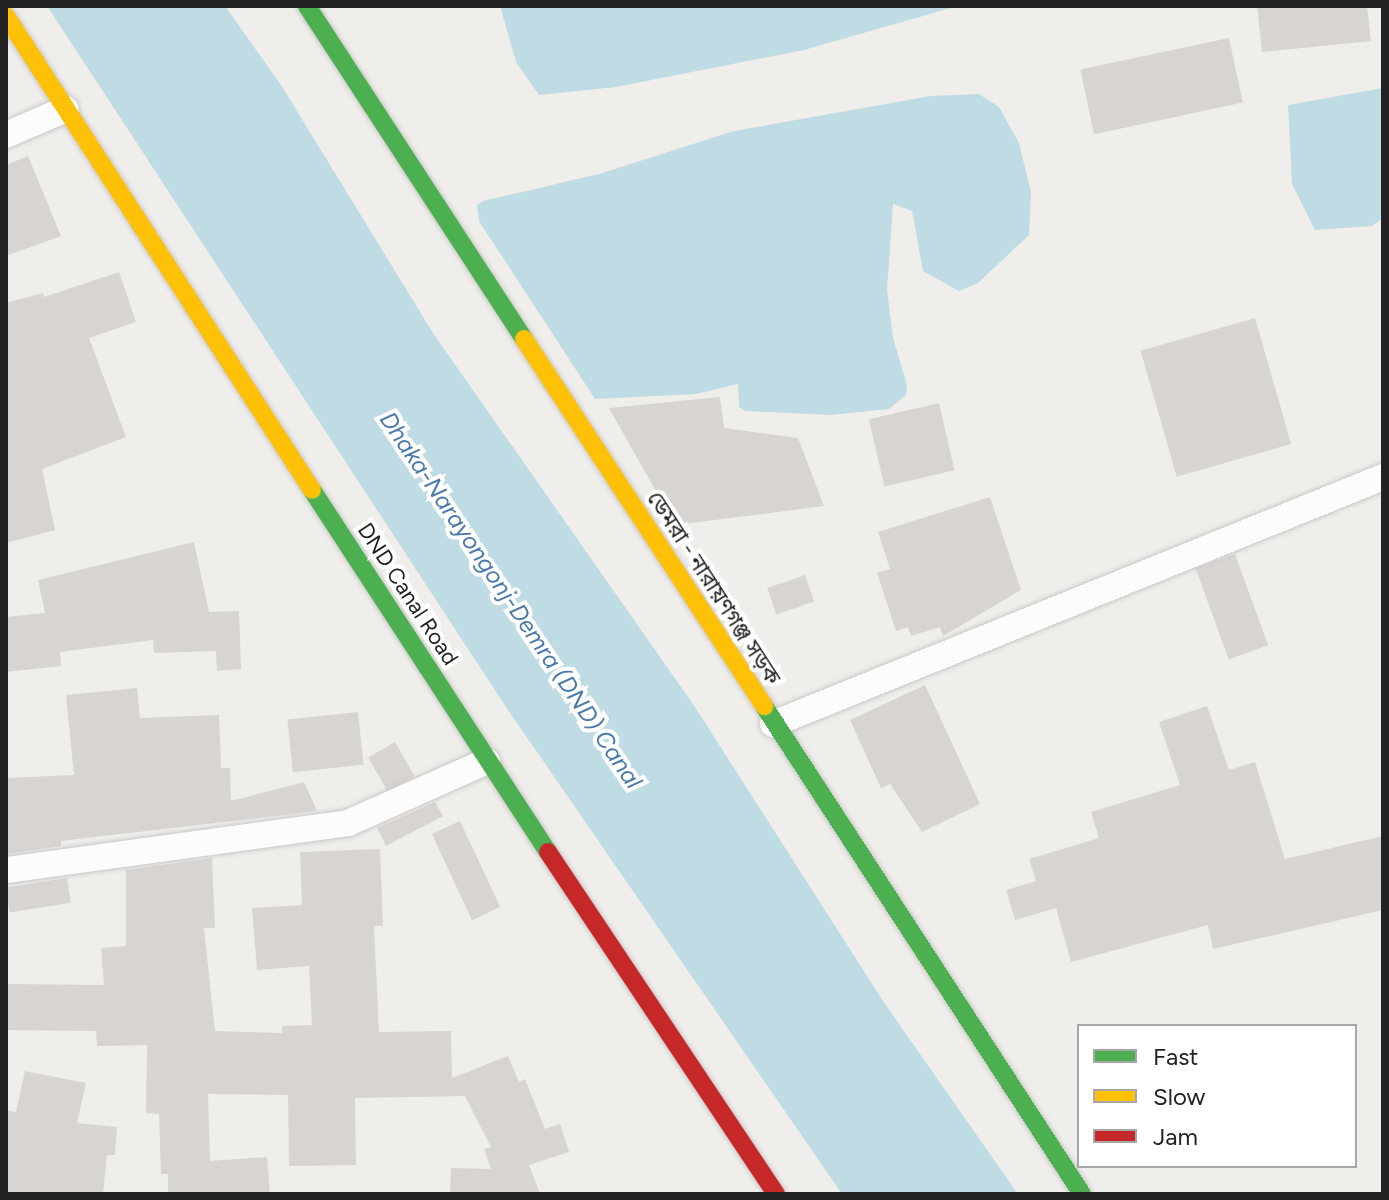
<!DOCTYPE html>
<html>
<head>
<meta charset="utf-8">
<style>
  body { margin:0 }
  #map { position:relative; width:1389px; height:1200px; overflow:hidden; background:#f0eeeb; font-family:Figtree,"Noto Sans Bengali",sans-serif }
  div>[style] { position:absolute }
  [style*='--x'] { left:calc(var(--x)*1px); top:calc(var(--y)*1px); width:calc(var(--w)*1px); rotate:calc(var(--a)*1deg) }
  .water>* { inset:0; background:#bfdbe3 }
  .building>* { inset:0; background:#d7d4d2; transform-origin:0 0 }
  .roads { filter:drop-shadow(0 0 2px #c9c8c7) drop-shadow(0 0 2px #c9c8c7) }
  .street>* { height:26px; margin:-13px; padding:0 13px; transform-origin:13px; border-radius:13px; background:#fdfcfc }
  .fast>* { height:18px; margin:-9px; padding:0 9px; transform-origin:9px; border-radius:9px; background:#4caf50 }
  .slow>* { height:18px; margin:-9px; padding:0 9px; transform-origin:9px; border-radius:9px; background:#ffc107 }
  .jam>* { height:18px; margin:-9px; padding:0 9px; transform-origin:9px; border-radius:9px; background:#c62828 }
  span { translate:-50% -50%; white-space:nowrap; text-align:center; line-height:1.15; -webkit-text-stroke:8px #fff; paint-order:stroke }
  .street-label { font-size:22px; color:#222 }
  .water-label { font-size:24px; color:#4a7aab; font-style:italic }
  .frame { position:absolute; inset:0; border:8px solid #222; pointer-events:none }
  .legend { position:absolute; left:1077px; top:1024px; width:280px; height:144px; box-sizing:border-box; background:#fff; border:2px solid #a7a7a7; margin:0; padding:10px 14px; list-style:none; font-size:24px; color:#222 }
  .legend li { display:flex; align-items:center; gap:16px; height:40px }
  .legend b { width:40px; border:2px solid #a7a7a7 }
</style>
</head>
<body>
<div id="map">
  <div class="water">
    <i style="clip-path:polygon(47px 6px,225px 6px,281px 85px,433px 333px,695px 707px,883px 1001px,1018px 1194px,842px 1194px,508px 710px)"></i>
    <i style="clip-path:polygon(500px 6px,958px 6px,804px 50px,616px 87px,539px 95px,516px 62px)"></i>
    <i style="clip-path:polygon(1383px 88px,1383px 218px,1372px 226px,1315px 230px,1292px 184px,1288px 105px)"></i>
    <i style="clip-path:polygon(979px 94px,999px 107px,1019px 143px,1031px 192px,1029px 235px,978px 283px,959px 291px,923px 271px,912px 211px,893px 204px,887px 290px,893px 338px,907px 385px,906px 395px,889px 409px,830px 415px,745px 411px,739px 407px,738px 384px,696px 394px,595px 399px,479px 221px,477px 205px,483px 201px,599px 174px,734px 131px,931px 96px)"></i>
  </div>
  <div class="building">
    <i style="clip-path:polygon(1257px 6px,1367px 6px,1371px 41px,1262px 52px)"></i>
    <i style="left:1229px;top:38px;width:66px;height:152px;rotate:78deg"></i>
    <i style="clip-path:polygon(28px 156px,61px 236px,6px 256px,6px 165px)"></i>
    <i style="clip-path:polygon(119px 272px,136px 322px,89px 338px,126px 437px,42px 469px,55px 530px,6px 543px,6px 303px,43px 293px,44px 297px)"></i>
    <i style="left:1255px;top:318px;width:131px;height:119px;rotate:74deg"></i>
    <i style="clip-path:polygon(720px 397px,724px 428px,798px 438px,824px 506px,675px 525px,609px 408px)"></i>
    <i style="left:939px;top:403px;width:69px;height:72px;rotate:77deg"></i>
    <i style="clip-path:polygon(990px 497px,1021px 590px,943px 636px,940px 627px,911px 636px,908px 627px,896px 631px,877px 573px,890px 569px,878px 532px)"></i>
    <i style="clip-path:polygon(194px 542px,209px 612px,239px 611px,241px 669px,217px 671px,216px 651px,154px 653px,153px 640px,60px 652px,61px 666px,6px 672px,6px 617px,45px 613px,38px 580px)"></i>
    <i style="left:1235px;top:554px;width:97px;height:42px;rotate:70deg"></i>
    <i style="left:805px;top:575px;width:28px;height:40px;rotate:71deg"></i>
    <i style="clip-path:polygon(925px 685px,980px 804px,922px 832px,890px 784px,881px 788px,850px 720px)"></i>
    <i style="clip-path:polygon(137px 688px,140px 718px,219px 715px,221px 768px,230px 768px,231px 801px,304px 782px,317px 811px,61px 841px,61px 846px,6px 854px,6px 778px,74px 775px,66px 695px)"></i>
    <i style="clip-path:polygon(1207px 706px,1229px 770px,1255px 762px,1285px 859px,1383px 836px,1383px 910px,1213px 949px,1208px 925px,1071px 962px,1056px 908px,1015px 920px,1006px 890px,1036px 881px,1029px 859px,1099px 838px,1091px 812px,1180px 785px,1159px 722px)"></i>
    <i style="left:358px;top:712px;width:53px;height:71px;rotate:84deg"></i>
    <i style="left:395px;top:742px;width:39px;height:31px;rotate:60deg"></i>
    <i style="clip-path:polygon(435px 802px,443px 816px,386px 846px,377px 828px)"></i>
    <i style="left:460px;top:821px;width:95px;height:31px;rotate:65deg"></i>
    <i style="clip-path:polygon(380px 849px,383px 926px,374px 926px,379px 1032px,451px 1031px,452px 1078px,508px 1056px,519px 1082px,525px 1079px,545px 1129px,560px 1124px,569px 1152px,529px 1165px,540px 1194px,450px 1194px,451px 1168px,491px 1169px,484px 1149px,491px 1147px,465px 1096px,355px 1098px,356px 1165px,289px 1166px,288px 1095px,208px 1094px,210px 1161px,267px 1157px,270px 1194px,168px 1194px,168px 1174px,161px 1174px,159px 1114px,146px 1113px,147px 1045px,97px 1046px,96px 1031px,6px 1030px,6px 984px,104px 985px,101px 948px,126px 946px,126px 870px,212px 858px,215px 928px,204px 928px,215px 1031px,282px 1033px,282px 1026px,312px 1025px,309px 966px,257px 970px,252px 908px,302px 905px,300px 852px)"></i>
    <i style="left:67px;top:878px;width:25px;height:62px;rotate:81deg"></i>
    <i style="clip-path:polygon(25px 1071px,86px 1083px,77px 1123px,117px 1127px,115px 1155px,107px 1155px,103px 1194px,6px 1194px,6px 1110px,16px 1112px)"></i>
  </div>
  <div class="roads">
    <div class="street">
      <i style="--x:6;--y:135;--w:65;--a:-23.4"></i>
      <i style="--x:773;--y:724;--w:658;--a:-22.04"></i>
      <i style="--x:6;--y:870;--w:345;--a:-7.8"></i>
      <i style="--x:348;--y:823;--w:152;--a:-24"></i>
    </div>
    <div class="fast">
      <i style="--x:307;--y:6;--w:397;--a:56.9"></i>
      <i style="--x:312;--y:490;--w:432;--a:56.9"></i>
      <i style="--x:764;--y:706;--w:582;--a:56.91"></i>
    </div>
    <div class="slow">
      <i style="--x:6;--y:16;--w:564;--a:57.15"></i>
      <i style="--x:524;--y:339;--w:439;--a:56.8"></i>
    </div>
    <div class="jam">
      <i style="--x:548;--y:852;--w:411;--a:56.3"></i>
    </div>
  </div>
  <div class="street-label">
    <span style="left:714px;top:588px;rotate:57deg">ডেমরা - নারায়ণগঞ্জ সড়ক</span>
    <span style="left:408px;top:594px;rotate:57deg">DND Canal Road</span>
  </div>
  <div class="water-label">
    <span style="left:511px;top:600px;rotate:56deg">Dhaka-Narayongonj-Demra (DND) Canal</span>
  </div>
  <div class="frame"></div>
  <ul class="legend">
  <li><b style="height:10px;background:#4caf50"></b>Fast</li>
  <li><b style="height:10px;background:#ffc107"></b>Slow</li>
  <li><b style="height:10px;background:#c62828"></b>Jam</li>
  </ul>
</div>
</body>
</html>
